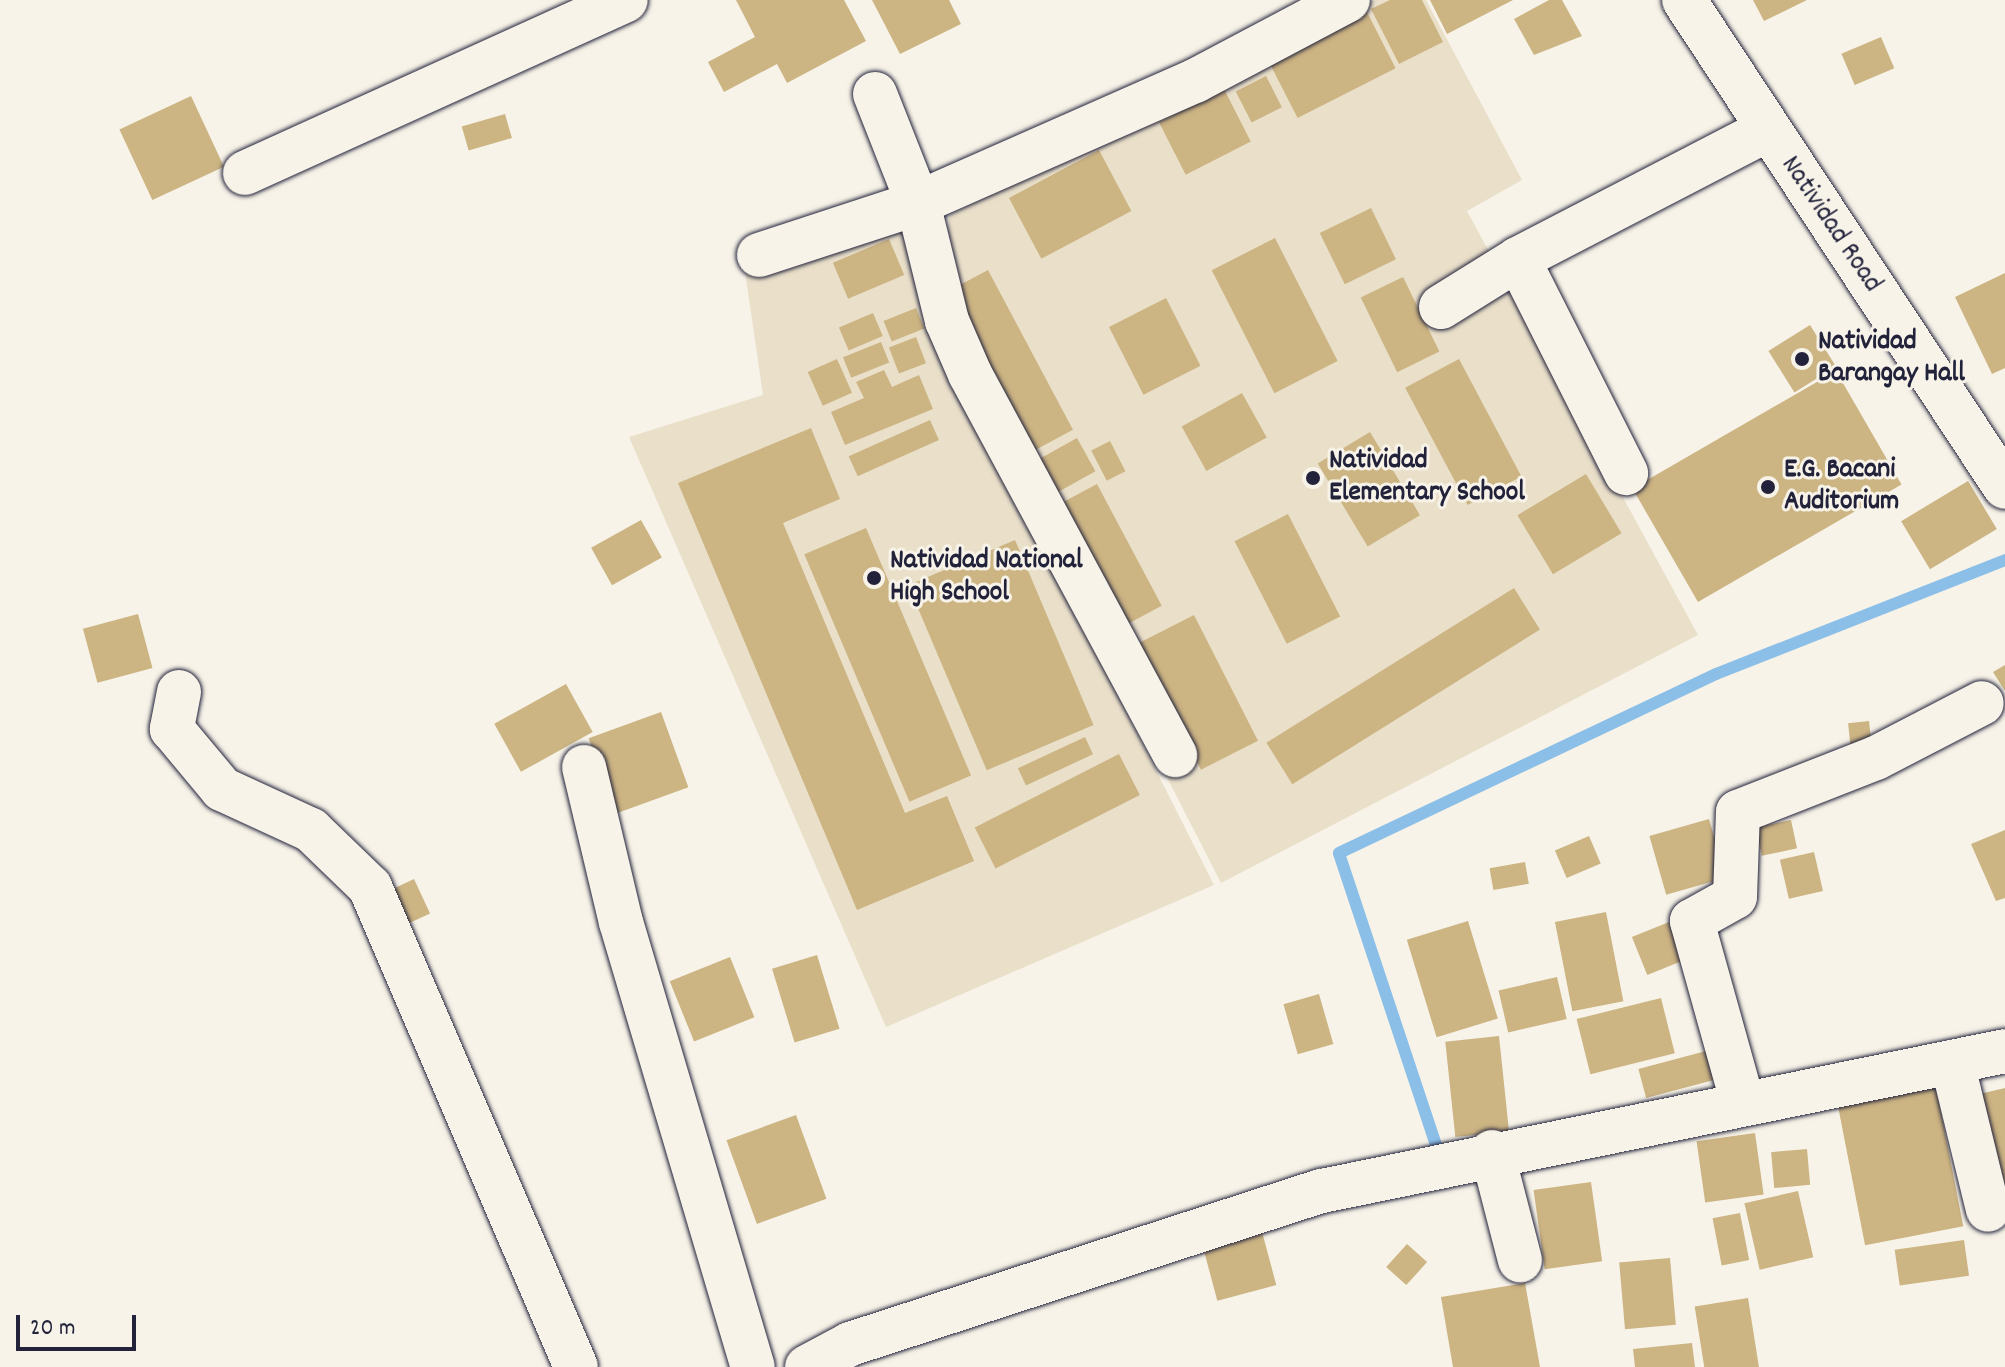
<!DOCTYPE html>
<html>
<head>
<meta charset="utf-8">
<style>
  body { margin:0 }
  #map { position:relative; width:2005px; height:1367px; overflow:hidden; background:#f7f3e8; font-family:Dekko,sans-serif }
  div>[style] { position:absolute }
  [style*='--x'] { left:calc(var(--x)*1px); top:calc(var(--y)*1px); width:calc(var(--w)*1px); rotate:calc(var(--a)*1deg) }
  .built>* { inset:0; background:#eae0ca }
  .stream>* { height:12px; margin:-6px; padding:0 6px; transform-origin:6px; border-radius:6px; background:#8bbfe8 }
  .building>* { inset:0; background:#ccb483; transform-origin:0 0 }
  .roads { filter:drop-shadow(0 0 2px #22223b) drop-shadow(0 0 2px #22223b) }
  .minor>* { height:44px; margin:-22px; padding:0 22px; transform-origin:22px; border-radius:22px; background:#f7f3e8 }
  .dots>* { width:22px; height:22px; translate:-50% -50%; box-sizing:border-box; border:4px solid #f7f3e8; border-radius:50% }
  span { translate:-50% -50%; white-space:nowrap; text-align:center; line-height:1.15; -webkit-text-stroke:6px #f7f3e8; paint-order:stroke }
  .street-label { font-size:28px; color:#22223b }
  .poi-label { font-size:28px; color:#22223b; font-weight:700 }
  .left { translate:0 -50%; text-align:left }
  .scale { position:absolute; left:16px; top:1315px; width:120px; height:36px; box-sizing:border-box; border:4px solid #22223b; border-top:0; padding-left:10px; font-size:24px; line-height:28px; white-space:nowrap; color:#22223b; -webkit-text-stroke:6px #f7f3e8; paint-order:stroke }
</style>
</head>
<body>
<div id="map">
  <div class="built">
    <i style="clip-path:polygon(1375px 0,1426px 0,1522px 180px,1467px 211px,1698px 635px,1221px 883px,934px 322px,950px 215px)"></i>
    <i style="clip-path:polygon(912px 207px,928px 320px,1214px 885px,886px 1027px,629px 437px,763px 395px,744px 265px)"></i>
  </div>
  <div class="stream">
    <i style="--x:1440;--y:1157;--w:320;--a:-108.4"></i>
    <i style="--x:1339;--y:853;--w:417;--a:-25.4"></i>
    <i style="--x:1716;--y:674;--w:311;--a:-21.5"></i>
  </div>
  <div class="building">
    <i style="clip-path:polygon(736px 0,844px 0,866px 41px,787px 83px,777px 64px,724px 92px,708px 62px,755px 37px)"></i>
    <i style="clip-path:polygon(872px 0,949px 0,961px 24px,900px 54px)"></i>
    <i style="clip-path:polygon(1390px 0,1422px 0,1443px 42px,1399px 64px,1371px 9px)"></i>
    <i style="clip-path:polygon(1430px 0,1513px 0,1447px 34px)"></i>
    <i style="clip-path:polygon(1549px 0,1562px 0,1582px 36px,1534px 55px,1514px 19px)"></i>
    <i style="clip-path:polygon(1753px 0,1807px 0,1764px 21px)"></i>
    <i style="left:1367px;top:12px;width:63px;height:110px;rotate:63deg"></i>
    <i style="left:1881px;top:37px;width:34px;height:43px;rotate:67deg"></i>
    <i style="left:1266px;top:76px;width:35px;height:34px;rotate:63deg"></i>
    <i style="left:1224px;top:89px;width:59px;height:73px;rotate:63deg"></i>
    <i style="left:191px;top:96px;width:78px;height:79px;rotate:65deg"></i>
    <i style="left:505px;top:114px;width:25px;height:45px;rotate:74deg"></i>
    <i style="left:1099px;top:150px;width:69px;height:102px;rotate:62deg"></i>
    <i style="left:1371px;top:208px;width:57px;height:57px;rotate:64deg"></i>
    <i style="left:1275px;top:238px;width:138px;height:71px;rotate:63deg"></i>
    <i style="left:889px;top:239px;width:39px;height:61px;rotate:67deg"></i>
    <i style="left:988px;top:270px;width:181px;height:47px;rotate:62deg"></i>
    <i style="clip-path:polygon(2005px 273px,2005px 368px,1992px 374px,1955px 297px)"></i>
    <i style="left:1403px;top:277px;width:83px;height:47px;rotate:64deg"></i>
    <i style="left:1166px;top:298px;width:76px;height:64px;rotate:63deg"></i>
    <i style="left:916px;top:308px;width:22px;height:35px;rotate:68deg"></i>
    <i style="left:873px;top:313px;width:25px;height:37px;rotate:67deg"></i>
    <i style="left:1810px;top:325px;width:49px;height:49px;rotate:58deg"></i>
    <i style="left:916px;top:337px;width:28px;height:29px;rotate:69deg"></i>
    <i style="left:881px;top:342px;width:22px;height:41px;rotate:68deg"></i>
    <i style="left:837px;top:359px;width:37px;height:32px;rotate:66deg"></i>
    <i style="left:1459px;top:359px;width:133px;height:61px;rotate:62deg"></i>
    <i style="clip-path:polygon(884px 370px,892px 387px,919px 375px,933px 409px,845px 445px,831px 412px,864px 398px,856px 382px)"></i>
    <i style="left:1836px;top:371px;width:131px;height:235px;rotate:60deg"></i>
    <i style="left:1242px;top:393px;width:51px;height:69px;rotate:61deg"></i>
    <i style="left:930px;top:420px;width:22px;height:89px;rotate:66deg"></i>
    <i style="clip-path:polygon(811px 428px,840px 499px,783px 523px,905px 813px,947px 796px,974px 861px,857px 910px,678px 483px)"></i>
    <i style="left:1370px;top:432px;width:97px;height:61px;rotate:59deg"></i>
    <i style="left:1077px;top:438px;width:38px;height:55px;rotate:61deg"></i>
    <i style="left:1110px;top:441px;width:34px;height:21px;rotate:63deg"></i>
    <i style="left:1586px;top:474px;width:69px;height:80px;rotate:59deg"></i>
    <i style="left:1968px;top:481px;width:56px;height:78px;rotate:59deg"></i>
    <i style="left:1097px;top:484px;width:138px;height:51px;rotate:62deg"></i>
    <i style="left:1288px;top:514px;width:115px;height:60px;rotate:63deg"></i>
    <i style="left:641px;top:520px;width:43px;height:57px;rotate:61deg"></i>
    <i style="left:866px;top:528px;width:269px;height:67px;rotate:67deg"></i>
    <i style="left:1015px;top:540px;width:201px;height:116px;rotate:67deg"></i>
    <i style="left:1514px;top:588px;width:49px;height:292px;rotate:58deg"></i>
    <i style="left:138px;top:614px;width:56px;height:57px;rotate:75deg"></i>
    <i style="left:1194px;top:615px;width:141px;height:64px;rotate:63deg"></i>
    <i style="clip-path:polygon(2005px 665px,2005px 691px,1993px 672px)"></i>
    <i style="left:566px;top:684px;width:55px;height:82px;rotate:61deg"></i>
    <i style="left:661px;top:712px;width:80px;height:77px;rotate:70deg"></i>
    <i style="left:1869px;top:721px;width:29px;height:21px;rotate:84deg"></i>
    <i style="left:1085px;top:737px;width:19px;height:74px;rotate:65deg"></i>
    <i style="left:1119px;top:754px;width:46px;height:162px;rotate:63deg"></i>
    <i style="left:1709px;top:819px;width:61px;height:62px;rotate:74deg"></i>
    <i style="left:1791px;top:820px;width:29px;height:36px;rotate:78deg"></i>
    <i style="clip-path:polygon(2005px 830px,2005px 898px,1996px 901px,1971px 844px)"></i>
    <i style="left:1589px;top:836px;width:30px;height:37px;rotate:67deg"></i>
    <i style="left:1814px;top:852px;width:40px;height:35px;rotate:77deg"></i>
    <i style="left:1525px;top:862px;width:22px;height:36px;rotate:80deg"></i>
    <i style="left:414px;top:879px;width:38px;height:30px;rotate:65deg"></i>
    <i style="left:1606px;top:912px;width:91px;height:52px;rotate:79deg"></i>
    <i style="left:1468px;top:921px;width:102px;height:64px;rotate:73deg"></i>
    <i style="left:1669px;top:922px;width:41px;height:40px;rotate:68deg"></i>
    <i style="left:817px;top:955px;width:77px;height:47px;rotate:73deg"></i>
    <i style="left:730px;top:957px;width:65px;height:65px;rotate:68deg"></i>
    <i style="left:1557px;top:977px;width:43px;height:60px;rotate:77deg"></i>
    <i style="left:1319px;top:994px;width:52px;height:37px;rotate:74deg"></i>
    <i style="left:1661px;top:998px;width:57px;height:87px;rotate:76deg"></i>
    <i style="left:1499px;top:1036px;width:96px;height:54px;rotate:84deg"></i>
    <i style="left:1706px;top:1051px;width:30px;height:70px;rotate:75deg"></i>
    <i style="left:1935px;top:1081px;width:148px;height:100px;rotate:79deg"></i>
    <i style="clip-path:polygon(2005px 1088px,2005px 1189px,1971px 1096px)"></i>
    <i style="left:796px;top:1115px;width:89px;height:74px;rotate:70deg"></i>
    <i style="left:1755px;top:1133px;width:62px;height:59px;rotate:82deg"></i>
    <i style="left:1807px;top:1149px;width:36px;height:36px;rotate:85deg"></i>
    <i style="left:1591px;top:1182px;width:80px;height:58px;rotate:82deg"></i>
    <i style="left:1798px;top:1191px;width:68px;height:55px;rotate:77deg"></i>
    <i style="left:1740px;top:1213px;width:48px;height:28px;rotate:79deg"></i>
    <i style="left:1261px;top:1228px;width:59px;height:61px;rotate:75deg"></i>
    <i style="left:1964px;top:1240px;width:36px;height:70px;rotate:82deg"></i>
    <i style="left:1407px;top:1244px;width:27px;height:31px;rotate:42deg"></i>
    <i style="left:1670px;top:1258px;width:67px;height:51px;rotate:85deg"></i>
    <i style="clip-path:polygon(1525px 1283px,1540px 1367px,1453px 1367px,1441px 1297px)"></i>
    <i style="left:1748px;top:1298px;width:70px;height:54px;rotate:81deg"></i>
    <i style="clip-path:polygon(1692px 1343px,1695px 1367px,1635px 1367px,1633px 1349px)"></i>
  </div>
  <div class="roads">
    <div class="minor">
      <i style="--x:1684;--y:0;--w:583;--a:56.61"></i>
      <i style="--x:875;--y:94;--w:117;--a:68.5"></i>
      <i style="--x:918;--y:203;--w:122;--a:76.2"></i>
      <i style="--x:947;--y:321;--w:58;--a:66.5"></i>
      <i style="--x:970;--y:374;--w:433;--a:61.7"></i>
      <i style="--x:245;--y:173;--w:418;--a:-24.4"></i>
      <i style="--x:759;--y:255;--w:167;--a:-18.1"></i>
      <i style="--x:918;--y:203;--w:303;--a:-23.8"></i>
      <i style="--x:1195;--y:81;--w:173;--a:-27.9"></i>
      <i style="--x:1518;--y:259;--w:240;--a:63.2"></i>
      <i style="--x:1441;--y:307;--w:91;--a:-31.9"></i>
      <i style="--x:1518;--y:259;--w:280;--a:-27.4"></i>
      <i style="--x:179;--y:692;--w:38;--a:101"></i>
      <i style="--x:172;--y:729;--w:78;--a:50.2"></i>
      <i style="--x:222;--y:789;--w:98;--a:24.7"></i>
      <i style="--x:311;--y:830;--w:82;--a:44"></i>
      <i style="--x:370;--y:887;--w:522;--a:66.77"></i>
      <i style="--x:584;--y:767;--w:159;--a:76.6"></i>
      <i style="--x:621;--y:922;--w:464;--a:73.5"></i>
      <i style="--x:1952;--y:1062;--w:152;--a:76.3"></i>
      <i style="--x:1743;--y:1104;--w:190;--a:-105.6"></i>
      <i style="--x:1692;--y:921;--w:49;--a:-29.2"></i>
      <i style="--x:1735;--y:897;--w:85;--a:-88"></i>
      <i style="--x:1738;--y:812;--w:148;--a:-21.4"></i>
      <i style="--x:1876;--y:758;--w:119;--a:-27.4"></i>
      <i style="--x:1492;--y:1152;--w:112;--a:75.5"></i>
      <i style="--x:807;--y:1367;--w:49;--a:-28.1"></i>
      <i style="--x:850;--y:1344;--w:496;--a:-18"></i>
      <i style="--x:1322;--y:1191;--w:697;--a:-11.58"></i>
    </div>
  </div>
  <div class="dots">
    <i style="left:1802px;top:359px;background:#22223b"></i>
    <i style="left:1313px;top:478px;background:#22223b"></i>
    <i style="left:1768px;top:487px;background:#22223b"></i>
    <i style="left:874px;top:578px;background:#22223b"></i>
  </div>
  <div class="street-label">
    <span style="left:1830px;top:225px;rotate:56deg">Natividad Road</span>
  </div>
  <div class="poi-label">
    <span class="left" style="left:1818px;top:359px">Natividad<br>Barangay Hall</span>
    <span class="left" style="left:1329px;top:478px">Natividad<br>Elementary School</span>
    <span class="left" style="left:1784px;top:487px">E.G. Bacani<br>Auditorium</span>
    <span class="left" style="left:890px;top:578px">Natividad National<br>High School</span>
  </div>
  <div class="scale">20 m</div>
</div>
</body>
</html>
